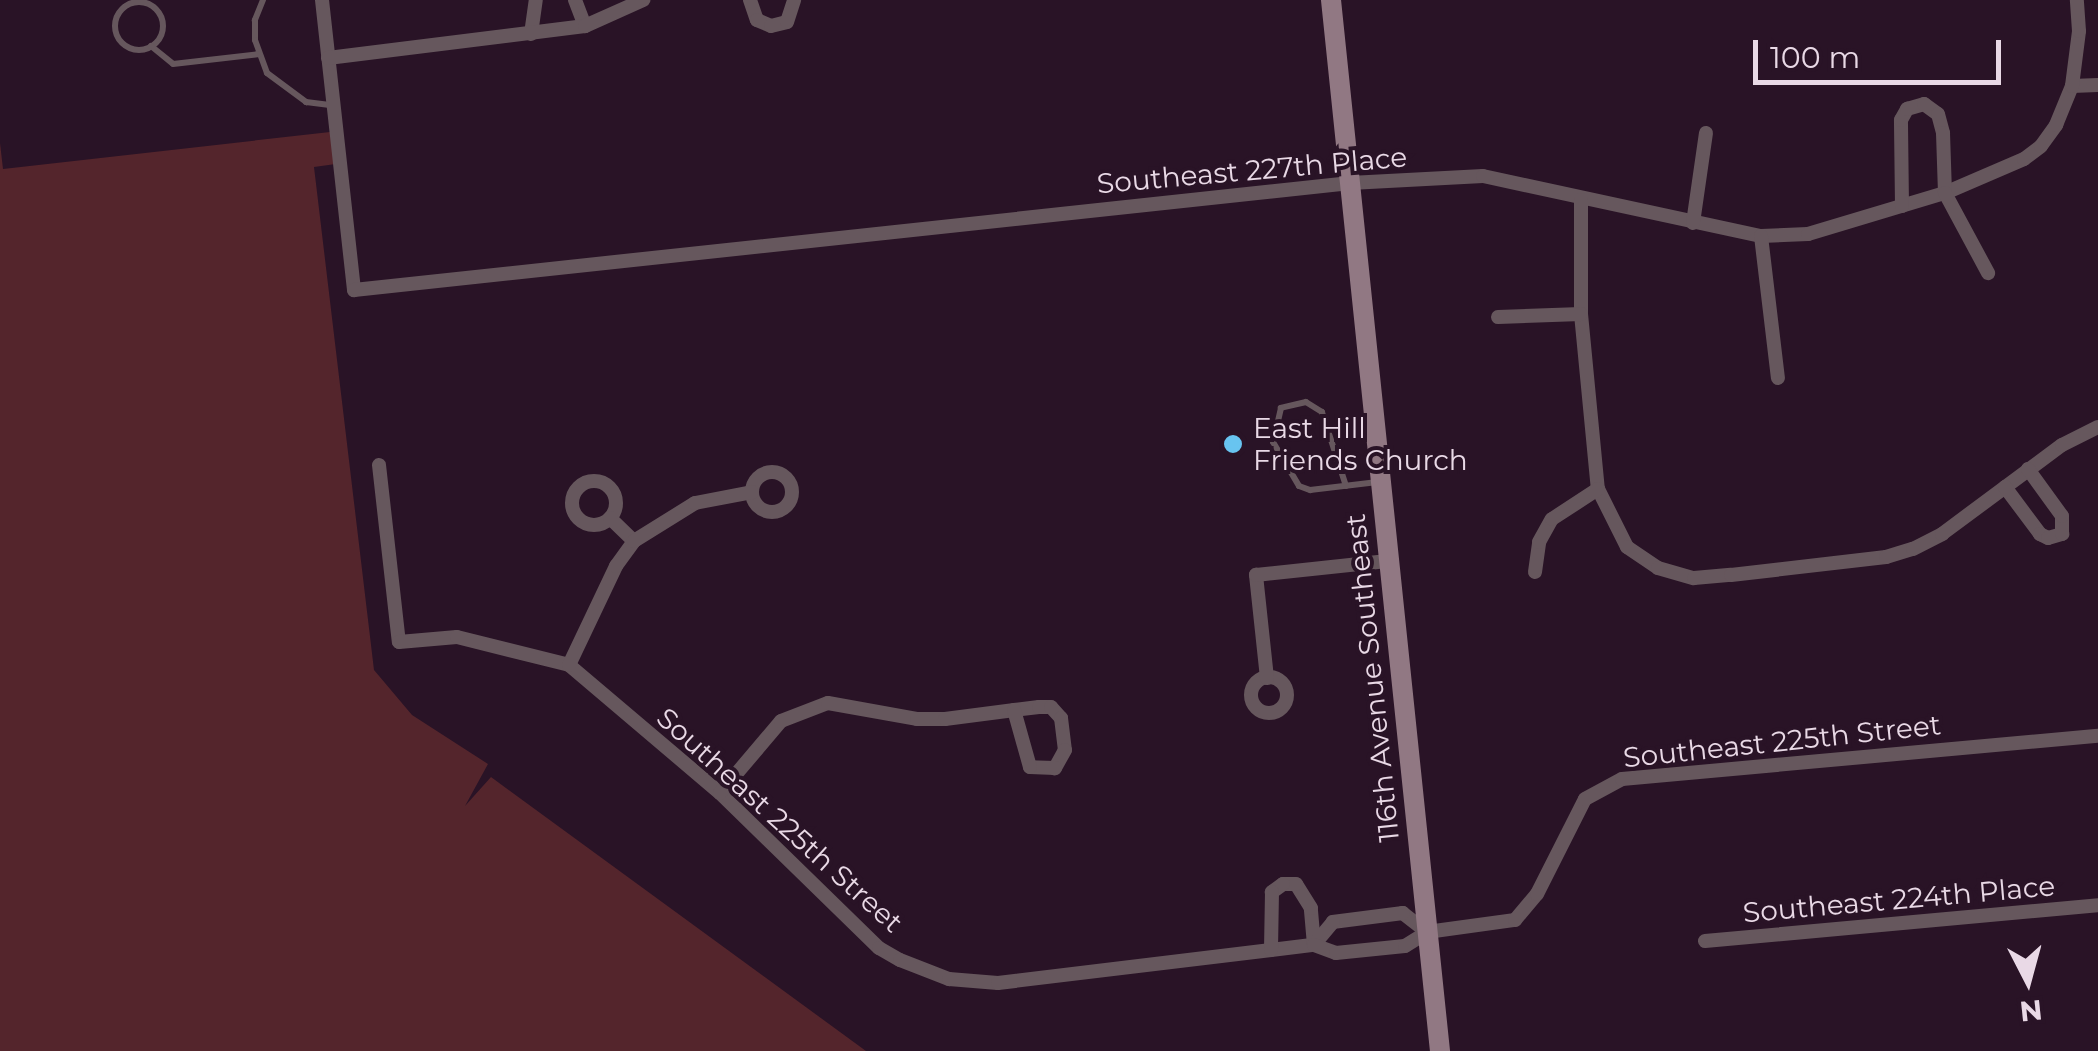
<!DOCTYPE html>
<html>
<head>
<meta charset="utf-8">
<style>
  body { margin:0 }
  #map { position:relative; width:2098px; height:1051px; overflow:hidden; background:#291326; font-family:Montserrat,sans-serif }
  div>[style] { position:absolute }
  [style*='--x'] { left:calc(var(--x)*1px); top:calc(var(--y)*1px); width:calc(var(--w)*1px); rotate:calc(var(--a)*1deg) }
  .green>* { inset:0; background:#54252c }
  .lane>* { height:6px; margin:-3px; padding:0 3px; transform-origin:3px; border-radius:3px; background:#66575d }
  .lane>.ring { margin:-3px; padding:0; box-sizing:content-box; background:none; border:6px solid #66575d; border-radius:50% }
  .street>* { height:14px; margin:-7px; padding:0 7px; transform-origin:7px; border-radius:7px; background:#66575d }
  .street>.ring { margin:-7px; padding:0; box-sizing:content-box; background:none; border:14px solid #66575d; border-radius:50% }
  .secondary>* { height:20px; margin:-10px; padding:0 10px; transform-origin:10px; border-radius:10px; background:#917883 }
  .dots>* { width:28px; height:28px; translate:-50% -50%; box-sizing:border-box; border:5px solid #291326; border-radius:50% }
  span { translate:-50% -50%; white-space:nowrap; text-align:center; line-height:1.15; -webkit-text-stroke:8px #291326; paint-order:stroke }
  .street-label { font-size:28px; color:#e9d9e6 }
  .poi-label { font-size:28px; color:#e9d9e6 }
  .left { translate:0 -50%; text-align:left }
  .north { position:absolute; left:1978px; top:931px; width:100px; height:100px; -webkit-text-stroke:8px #291326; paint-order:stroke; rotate:174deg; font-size:28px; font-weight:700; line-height:40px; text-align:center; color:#e9d9e6 }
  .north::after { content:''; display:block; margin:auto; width:35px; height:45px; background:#e9d9e6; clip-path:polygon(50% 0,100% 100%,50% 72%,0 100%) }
  .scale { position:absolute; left:1753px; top:40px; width:248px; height:45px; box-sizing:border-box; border:5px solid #e9d9e6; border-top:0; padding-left:12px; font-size:30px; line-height:35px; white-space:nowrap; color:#e9d9e6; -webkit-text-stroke:8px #291326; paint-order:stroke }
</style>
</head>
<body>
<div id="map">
  <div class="green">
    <i style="clip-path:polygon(339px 131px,343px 163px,314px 167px,374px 670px,412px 715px,488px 764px,465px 806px,491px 777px,866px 1051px,0 1051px,0 143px,3px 169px)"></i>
  </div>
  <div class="lane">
    <i style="--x:263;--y:0;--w:22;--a:112"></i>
    <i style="--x:255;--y:20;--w:20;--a:90"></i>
    <i style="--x:255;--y:40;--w:35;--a:70"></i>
    <i style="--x:267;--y:73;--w:49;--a:36.6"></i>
    <i style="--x:306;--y:102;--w:26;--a:7"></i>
    <i class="ring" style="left:115px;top:2px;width:42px;height:42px"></i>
    <i style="--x:151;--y:46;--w:28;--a:39"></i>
    <i style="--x:173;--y:64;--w:87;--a:-6.6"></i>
    <i style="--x:1346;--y:486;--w:78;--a:-108"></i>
    <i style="--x:1322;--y:412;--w:19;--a:-148"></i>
    <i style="--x:1306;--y:402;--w:26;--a:167"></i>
    <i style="--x:1281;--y:408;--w:35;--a:103"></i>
    <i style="--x:1273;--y:442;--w:51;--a:59.4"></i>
    <i style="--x:1299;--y:486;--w:12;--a:20"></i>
    <i style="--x:1310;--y:490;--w:68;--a:-6.7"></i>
  </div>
  <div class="street">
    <i style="--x:322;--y:0;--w:292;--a:83.7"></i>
    <i style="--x:354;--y:290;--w:1002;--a:-6.13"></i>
    <i style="--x:1350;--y:183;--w:133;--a:-3"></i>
    <i style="--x:1483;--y:176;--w:284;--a:12.2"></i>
    <i style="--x:1761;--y:236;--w:47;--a:-2.4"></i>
    <i style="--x:1808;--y:234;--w:143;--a:-16.7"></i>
    <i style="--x:1945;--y:193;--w:86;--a:-23.3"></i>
    <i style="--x:2024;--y:159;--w:21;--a:-37"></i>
    <i style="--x:2041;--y:146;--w:26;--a:-54"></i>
    <i style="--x:2056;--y:125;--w:42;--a:-67.7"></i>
    <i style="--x:2072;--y:86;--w:26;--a:-2"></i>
    <i style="--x:575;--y:0;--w:28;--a:69"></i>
    <i style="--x:750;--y:0;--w:21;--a:71"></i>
    <i style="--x:757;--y:20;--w:15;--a:23"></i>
    <i style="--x:771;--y:26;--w:16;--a:-14"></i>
    <i style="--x:787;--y:22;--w:23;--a:-72"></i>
    <i style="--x:531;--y:34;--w:34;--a:-82"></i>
    <i style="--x:328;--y:58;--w:259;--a:-7.1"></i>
    <i style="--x:585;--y:26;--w:64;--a:-24.1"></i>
    <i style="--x:2072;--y:86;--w:55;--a:-82.7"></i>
    <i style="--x:2079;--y:31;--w:31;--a:-94"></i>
    <i style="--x:1581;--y:200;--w:114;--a:90"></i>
    <i style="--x:1581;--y:314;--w:176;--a:84.5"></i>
    <i style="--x:1598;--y:489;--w:65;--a:63.4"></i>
    <i style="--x:1627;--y:547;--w:37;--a:34"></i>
    <i style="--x:1658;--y:568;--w:37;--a:16"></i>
    <i style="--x:1694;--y:578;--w:37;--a:-5"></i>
    <i style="--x:1731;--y:575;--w:156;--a:-6.6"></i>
    <i style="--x:1886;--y:557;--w:28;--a:-17"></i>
    <i style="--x:1913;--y:549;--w:33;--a:-27"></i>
    <i style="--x:1942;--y:534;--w:149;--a:-36.6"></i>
    <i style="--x:2062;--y:445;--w:40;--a:-26.6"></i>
    <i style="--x:1902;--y:206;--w:86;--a:-90.7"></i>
    <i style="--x:1901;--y:120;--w:13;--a:-61"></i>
    <i style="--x:1907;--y:109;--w:18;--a:-16"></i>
    <i style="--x:1924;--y:104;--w:17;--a:36"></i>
    <i style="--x:1938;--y:114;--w:20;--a:75"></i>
    <i style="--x:1943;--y:133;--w:60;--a:88.1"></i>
    <i style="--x:1945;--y:193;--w:91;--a:61.7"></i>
    <i style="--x:1693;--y:223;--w:91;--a:-81.8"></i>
    <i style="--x:1761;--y:236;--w:143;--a:83.2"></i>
    <i style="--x:1498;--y:317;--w:83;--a:-2.1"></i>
    <i style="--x:379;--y:465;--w:178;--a:83.6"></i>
    <i style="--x:399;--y:642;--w:58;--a:-4.9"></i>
    <i style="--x:457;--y:637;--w:115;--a:14"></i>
    <i style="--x:569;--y:665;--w:198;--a:40.3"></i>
    <i style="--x:720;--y:793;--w:222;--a:44.3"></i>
    <i style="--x:879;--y:948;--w:24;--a:30"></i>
    <i style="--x:900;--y:960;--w:53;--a:21.2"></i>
    <i style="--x:949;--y:979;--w:49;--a:4.7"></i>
    <i style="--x:998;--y:983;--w:318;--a:-6.9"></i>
    <i style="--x:1314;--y:945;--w:37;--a:-95"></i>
    <i style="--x:1311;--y:908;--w:28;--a:-122"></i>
    <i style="--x:1296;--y:884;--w:13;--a:180"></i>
    <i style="--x:1283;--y:884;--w:14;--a:144"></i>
    <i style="--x:1272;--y:892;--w:58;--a:91"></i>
    <i class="ring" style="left:752px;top:472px;width:26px;height:26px"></i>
    <i class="ring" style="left:572px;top:481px;width:30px;height:30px"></i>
    <i style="--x:2005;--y:487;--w:59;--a:53.3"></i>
    <i style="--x:2040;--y:534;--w:9;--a:27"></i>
    <i style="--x:2048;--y:538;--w:15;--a:-16"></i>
    <i style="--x:2062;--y:534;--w:18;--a:-90"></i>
    <i style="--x:2062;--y:516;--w:58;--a:-125.9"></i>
    <i style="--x:610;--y:518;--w:33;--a:44"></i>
    <i style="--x:1535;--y:572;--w:30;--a:-82"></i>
    <i style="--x:1539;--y:542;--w:26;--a:-61"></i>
    <i style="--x:1552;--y:519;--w:55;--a:-33.1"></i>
    <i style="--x:569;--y:665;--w:110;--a:-64.6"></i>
    <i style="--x:616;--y:566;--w:31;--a:-54"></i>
    <i style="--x:634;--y:541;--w:72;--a:-31.9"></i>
    <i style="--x:695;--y:503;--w:58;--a:-10.9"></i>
    <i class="ring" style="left:1251px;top:677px;width:22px;height:22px"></i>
    <i style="--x:1267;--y:678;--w:104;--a:-96.1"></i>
    <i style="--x:1256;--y:575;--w:132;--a:-6.1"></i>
    <i style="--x:720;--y:793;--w:94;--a:-49.7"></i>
    <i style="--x:781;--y:721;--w:50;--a:-21"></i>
    <i style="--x:828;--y:703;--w:90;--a:10.2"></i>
    <i style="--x:917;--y:719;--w:28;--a:0"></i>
    <i style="--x:945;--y:719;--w:70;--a:-7.4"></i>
    <i style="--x:1014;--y:710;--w:25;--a:-7"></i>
    <i style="--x:1039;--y:707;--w:12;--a:0"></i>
    <i style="--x:1051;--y:707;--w:15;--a:48"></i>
    <i style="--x:1061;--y:718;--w:32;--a:83"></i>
    <i style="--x:1065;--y:750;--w:21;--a:119"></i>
    <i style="--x:1055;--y:768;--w:25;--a:-178"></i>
    <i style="--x:1030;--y:767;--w:59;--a:-105.7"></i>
    <i style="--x:1427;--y:932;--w:31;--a:-142"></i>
    <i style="--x:1403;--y:913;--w:71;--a:172.7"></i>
    <i style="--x:1333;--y:922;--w:30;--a:130"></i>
    <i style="--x:1314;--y:945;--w:23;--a:20"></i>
    <i style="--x:1336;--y:953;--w:69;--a:-5.8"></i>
    <i style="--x:1405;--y:946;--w:26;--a:-32"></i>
    <i style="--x:1427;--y:932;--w:89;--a:-7.8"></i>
    <i style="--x:1515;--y:920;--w:34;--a:-50"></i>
    <i style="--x:1537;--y:894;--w:106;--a:-63.2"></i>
    <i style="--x:1585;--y:799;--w:42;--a:-28.4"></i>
    <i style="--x:1622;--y:779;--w:478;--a:-5.2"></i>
    <i style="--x:1705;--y:941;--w:395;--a:-5.2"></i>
  </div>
  <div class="secondary">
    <i style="--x:1331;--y:0;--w:1057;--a:84.08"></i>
  </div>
  <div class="dots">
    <i style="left:1233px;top:444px;background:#68c4f0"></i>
  </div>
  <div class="street-label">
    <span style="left:1252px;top:170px;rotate:-5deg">Southeast 227th Place</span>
    <span style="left:1372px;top:678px;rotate:-96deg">116th Avenue Southeast</span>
    <span style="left:1782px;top:741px;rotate:-6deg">Southeast 225th Street</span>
    <span style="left:780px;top:820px;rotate:42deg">Southeast 225th Street</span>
    <span style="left:1899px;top:899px;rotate:-5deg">Southeast 224th Place</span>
  </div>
  <div class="poi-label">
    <span class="left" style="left:1253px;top:444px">East Hill<br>Friends Church</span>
  </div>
  <div class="north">N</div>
  <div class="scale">100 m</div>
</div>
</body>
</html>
